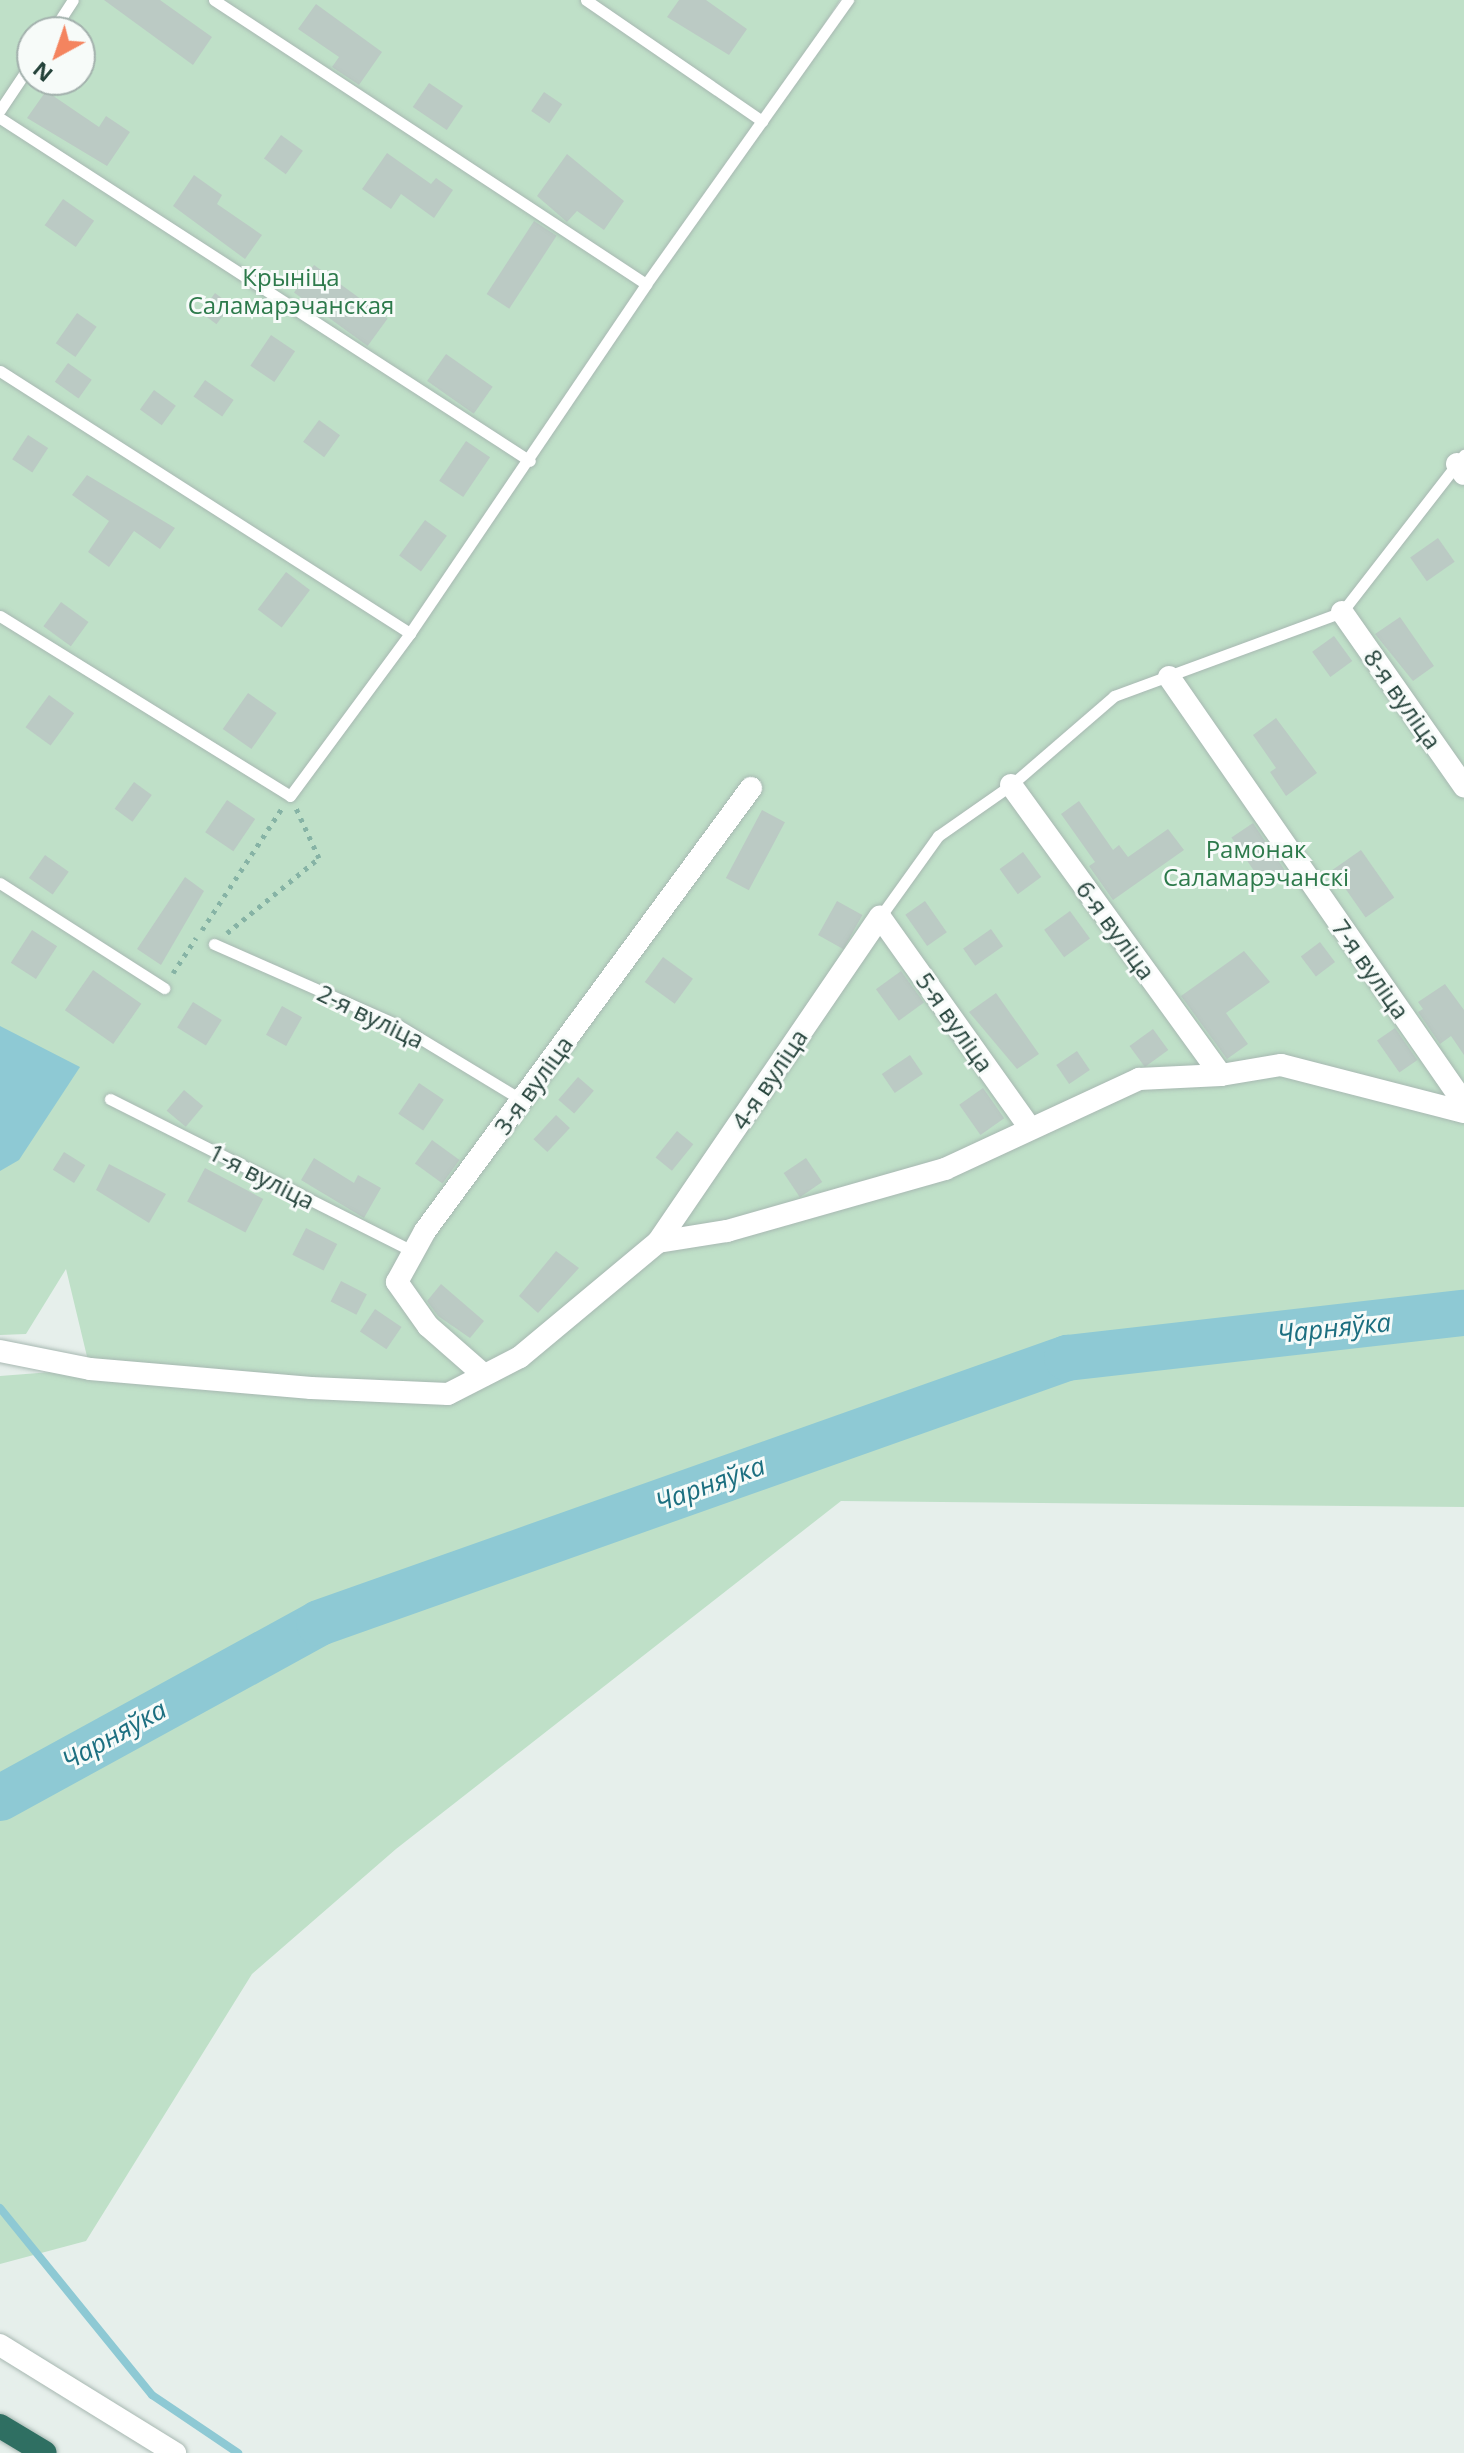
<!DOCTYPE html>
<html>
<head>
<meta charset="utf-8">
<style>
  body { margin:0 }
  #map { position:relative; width:1464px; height:2453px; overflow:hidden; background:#e6efeb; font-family:"Open Sans",sans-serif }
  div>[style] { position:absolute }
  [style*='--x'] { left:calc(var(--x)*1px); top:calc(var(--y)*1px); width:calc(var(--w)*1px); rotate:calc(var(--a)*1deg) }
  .green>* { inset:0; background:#bfe0c8 }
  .water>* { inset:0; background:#8ec9d4 }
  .stream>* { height:8px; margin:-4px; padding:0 4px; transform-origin:4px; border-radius:4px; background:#8ec9d4 }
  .river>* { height:46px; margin:-23px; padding:0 23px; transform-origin:23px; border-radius:23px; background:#8ec9d4 }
  .building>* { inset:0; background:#bbcac4; transform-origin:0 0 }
  .path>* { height:5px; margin-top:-2.5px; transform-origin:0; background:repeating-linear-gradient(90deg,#86b3a5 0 4px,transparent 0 10px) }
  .roads { filter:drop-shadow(0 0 2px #a8b8b2) drop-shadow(0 0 2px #a8b8b2) }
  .lane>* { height:11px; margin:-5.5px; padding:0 5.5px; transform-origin:5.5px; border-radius:5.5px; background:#fff }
  .street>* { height:22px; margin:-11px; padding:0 11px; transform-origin:11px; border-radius:11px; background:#fff }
  .highway>* { height:24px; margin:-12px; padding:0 12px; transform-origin:12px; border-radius:12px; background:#2f6f62 }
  span { translate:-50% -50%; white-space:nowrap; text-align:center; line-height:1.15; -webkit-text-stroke:6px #f7fbf9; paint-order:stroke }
  .park-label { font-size:24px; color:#2d7a4b }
  .street-label { font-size:24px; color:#24423a }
  .water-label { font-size:26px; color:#1c6f80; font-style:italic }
  .north { position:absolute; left:16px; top:16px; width:80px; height:80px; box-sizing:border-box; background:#f7fbf9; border:2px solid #a3b1ad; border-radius:50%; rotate:220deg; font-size:22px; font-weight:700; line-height:32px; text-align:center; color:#24423a }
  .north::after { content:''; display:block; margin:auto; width:28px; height:36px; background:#f4845f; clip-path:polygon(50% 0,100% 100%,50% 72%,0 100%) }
</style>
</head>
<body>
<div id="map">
  <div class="green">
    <i style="clip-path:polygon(evenodd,0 0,840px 0,776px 99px,848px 0,1464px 0,1464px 1507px,841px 1501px,396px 1849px,252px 1974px,86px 2241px,0 2264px,0 1376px,90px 1369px,66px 1269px,26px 1334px,0 1335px,0 0,32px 32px,80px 32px,80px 80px,32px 80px,32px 32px)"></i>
  </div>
  <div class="water">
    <i style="clip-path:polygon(0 1026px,80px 1067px,19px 1160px,0 1171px)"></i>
  </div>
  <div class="stream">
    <i style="--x:0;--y:2208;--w:241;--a:50.9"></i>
    <i style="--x:152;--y:2395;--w:104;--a:34"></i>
  </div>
  <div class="river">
    <i style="--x:0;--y:1798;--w:364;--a:-28.7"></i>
    <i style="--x:319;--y:1623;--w:794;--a:-19.51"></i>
    <i style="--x:1067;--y:1358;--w:400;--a:-6.5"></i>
  </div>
  <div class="building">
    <i style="clip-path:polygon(104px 0,160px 0,212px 37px,193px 65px)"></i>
    <i style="clip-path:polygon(679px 0,706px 0,747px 29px,729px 55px,667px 17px)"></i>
    <i style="clip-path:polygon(316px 4px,382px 52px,359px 85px,332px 67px,339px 57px,298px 29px)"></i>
    <i style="left:429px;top:83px;width:41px;height:29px;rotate:34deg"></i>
    <i style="clip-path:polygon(46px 91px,99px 127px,106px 116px,130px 132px,107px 166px,27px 118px)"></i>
    <i style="left:544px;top:92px;width:22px;height:23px;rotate:34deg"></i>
    <i style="left:281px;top:135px;width:27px;height:29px;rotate:36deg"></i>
    <i style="clip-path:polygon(387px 153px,431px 184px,436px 178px,453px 190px,434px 218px,401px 194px,391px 209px,362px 189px)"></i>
    <i style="clip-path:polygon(567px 154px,624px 201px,604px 230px,577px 211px,567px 222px,537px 196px)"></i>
    <i style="clip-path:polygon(194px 175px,222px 195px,217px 204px,262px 235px,245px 259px,173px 206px)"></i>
    <i style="left:63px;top:199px;width:38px;height:32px;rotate:35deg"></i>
    <i style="left:534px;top:221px;width:27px;height:87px;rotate:33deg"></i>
    <i style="left:314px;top:265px;width:91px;height:34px;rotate:36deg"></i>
    <i style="left:215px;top:293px;width:20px;height:24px;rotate:37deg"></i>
    <i style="left:77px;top:313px;width:24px;height:37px;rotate:35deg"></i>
    <i style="left:271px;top:335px;width:29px;height:37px;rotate:34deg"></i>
    <i style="left:446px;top:354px;width:57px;height:33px;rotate:35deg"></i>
    <i style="left:68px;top:363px;width:29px;height:23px;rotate:35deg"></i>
    <i style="left:205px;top:380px;width:35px;height:20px;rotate:35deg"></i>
    <i style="left:154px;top:390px;width:27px;height:24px;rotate:36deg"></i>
    <i style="left:319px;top:420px;width:26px;height:27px;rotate:36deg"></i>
    <i style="left:28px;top:435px;width:24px;height:29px;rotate:33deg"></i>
    <i style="left:466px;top:441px;width:29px;height:48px;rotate:34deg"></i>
    <i style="clip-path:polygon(87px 475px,175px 528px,160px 549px,134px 531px,109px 567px,88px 552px,109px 521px,72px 495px)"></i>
    <i style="left:425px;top:520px;width:27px;height:44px;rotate:36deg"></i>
    <i style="left:1438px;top:538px;width:29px;height:34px;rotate:55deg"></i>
    <i style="left:286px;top:572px;width:30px;height:47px;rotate:37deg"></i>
    <i style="left:61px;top:602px;width:34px;height:30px;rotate:36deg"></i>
    <i style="clip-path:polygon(1400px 617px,1434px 666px,1413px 681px,1375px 634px)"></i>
    <i style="left:1334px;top:636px;width:31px;height:27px;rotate:54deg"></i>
    <i style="left:248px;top:693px;width:35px;height:44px;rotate:35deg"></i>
    <i style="left:49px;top:695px;width:31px;height:40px;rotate:36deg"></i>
    <i style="clip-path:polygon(1276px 718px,1317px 773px,1286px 796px,1270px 772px,1276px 768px,1253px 735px)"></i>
    <i style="left:134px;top:782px;width:22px;height:33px;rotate:36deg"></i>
    <i style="left:227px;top:800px;width:34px;height:39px;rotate:34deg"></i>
    <i style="clip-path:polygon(1079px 801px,1113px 850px,1119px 845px,1128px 857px,1168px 829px,1184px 850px,1113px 900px,1089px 866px,1095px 862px,1061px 814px)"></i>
    <i style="left:762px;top:810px;width:26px;height:77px;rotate:28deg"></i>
    <i style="left:1253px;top:823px;width:60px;height:26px;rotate:56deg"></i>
    <i style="left:1361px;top:850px;width:58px;height:35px;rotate:55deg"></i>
    <i style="left:1023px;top:852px;width:31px;height:29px;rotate:54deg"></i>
    <i style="left:45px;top:855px;width:29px;height:28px;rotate:35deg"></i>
    <i style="clip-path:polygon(185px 877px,204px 891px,161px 965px,137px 949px)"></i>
    <i style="left:837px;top:901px;width:29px;height:39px;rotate:29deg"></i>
    <i style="left:925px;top:901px;width:38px;height:24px;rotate:55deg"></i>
    <i style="left:1070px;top:911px;width:34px;height:32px;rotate:54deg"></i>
    <i style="left:991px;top:929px;width:21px;height:34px;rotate:55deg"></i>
    <i style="left:32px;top:930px;width:30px;height:39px;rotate:33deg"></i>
    <i style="left:1320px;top:942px;width:25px;height:24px;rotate:53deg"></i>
    <i style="clip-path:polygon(1244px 951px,1270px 982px,1226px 1013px,1248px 1044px,1227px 1059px,1181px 996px)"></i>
    <i style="left:663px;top:957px;width:37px;height:31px;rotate:36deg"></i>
    <i style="left:93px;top:970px;width:59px;height:49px;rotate:35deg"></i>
    <i style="left:901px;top:971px;width:39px;height:31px;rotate:54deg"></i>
    <i style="clip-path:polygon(1445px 984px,1464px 1010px,1464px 1055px,1451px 1036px,1440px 1044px,1418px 1012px,1423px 1009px,1418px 1002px)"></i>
    <i style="clip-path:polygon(996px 993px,1039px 1054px,1017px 1069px,969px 1012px)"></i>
    <i style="left:193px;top:1002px;width:34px;height:30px;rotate:32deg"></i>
    <i style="left:282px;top:1006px;width:23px;height:33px;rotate:29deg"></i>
    <i style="left:1395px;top:1028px;width:39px;height:22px;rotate:55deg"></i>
    <i style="left:1153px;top:1029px;width:26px;height:29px;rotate:54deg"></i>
    <i style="left:1077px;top:1051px;width:23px;height:25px;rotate:56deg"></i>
    <i style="left:910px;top:1055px;width:23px;height:34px;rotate:56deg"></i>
    <i style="left:578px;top:1077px;width:21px;height:30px;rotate:41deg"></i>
    <i style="left:419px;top:1083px;width:30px;height:37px;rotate:34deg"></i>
    <i style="left:983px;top:1088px;width:37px;height:29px;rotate:55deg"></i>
    <i style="left:184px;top:1090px;width:25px;height:27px;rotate:40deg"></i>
    <i style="left:556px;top:1115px;width:19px;height:33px;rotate:43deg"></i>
    <i style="left:677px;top:1131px;width:21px;height:34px;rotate:39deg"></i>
    <i style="left:432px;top:1140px;width:34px;height:29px;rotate:36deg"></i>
    <i style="left:64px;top:1152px;width:25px;height:21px;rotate:32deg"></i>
    <i style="clip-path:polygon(314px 1158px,354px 1183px,358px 1175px,381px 1188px,364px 1218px,301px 1180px)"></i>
    <i style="left:806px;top:1158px;width:29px;height:27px;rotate:56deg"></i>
    <i style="clip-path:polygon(109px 1164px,166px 1194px,149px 1223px,96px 1190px)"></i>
    <i style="left:205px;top:1168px;width:66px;height:38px;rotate:28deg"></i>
    <i style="left:306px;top:1228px;width:35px;height:30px;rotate:27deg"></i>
    <i style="clip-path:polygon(556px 1251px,579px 1268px,538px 1313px,519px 1296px)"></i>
    <i style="left:341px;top:1281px;width:29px;height:23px;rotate:27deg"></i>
    <i style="clip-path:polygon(441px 1284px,484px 1321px,470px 1338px,438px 1316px,427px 1301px)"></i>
    <i style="left:375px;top:1309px;width:32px;height:27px;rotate:34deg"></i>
  </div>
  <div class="path">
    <i style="--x:202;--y:930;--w:146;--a:-56.7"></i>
    <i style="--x:227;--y:933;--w:119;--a:-39.2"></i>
    <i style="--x:319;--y:858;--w:55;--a:-114.7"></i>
    <i style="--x:173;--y:973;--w:42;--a:-56.7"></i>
  </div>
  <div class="roads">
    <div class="lane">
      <i style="--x:214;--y:0;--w:517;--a:33.32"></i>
      <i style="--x:586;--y:0;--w:214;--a:34.5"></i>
      <i style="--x:52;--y:32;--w:38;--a:-57"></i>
      <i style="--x:0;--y:110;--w:58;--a:-56.3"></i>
      <i style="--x:0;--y:118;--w:631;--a:32.91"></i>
      <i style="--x:0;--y:371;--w:487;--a:32.6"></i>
      <i style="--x:0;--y:616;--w:341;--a:31.8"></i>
      <i style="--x:290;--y:796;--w:202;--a:-53.6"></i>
      <i style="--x:410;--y:633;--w:421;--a:-55.9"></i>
      <i style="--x:646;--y:284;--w:349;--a:-54.6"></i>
      <i style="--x:0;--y:883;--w:195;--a:32.6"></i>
      <i style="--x:880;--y:917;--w:100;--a:-54.4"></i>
      <i style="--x:938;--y:836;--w:89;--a:-34.9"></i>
      <i style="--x:1011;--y:785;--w:136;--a:-40.8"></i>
      <i style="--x:1114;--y:696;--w:243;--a:-20.2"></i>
      <i style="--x:1342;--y:612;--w:199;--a:-52.2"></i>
      <i style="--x:214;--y:944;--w:201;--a:23.8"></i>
      <i style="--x:398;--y:1025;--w:145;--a:31.2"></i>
      <i style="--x:110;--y:1099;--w:340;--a:26.7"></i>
    </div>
    <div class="street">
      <i style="--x:1457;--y:464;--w:12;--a:55"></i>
      <i style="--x:1342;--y:612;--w:213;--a:55"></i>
      <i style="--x:1169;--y:677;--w:518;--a:55.3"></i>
      <i style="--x:1011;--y:785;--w:358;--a:54.1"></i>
      <i style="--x:658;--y:1242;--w:394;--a:-55.7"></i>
      <i style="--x:880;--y:917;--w:259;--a:54.6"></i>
      <i style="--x:0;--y:1351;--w:92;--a:11.3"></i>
      <i style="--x:90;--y:1369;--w:222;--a:4.9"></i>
      <i style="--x:311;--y:1388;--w:137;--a:2.5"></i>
      <i style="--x:448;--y:1394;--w:81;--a:-27.2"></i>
      <i style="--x:520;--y:1357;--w:180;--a:-39.8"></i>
      <i style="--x:658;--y:1242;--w:70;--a:-9.1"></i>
      <i style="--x:727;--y:1231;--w:227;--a:-15.9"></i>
      <i style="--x:945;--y:1169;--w:214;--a:-24.9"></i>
      <i style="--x:1139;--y:1079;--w:82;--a:-2.8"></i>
      <i style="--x:1221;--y:1075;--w:61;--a:-9.5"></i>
      <i style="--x:1281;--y:1065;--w:189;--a:14.4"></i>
      <i style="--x:484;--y:1375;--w:74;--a:-138.8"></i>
      <i style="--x:428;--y:1326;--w:54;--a:-125.2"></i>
      <i style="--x:397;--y:1282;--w:58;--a:-61.2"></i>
      <i style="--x:425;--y:1231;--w:550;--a:-53.65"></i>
      <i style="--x:0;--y:2345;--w:206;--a:31.7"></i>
    </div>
    <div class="highway">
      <i style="--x:0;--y:2426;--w:52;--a:31"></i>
    </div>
  </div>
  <div class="park-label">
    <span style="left:291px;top:291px">Крыніца<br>Саламарэчанская</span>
    <span style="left:1256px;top:863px">Рамонак<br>Саламарэчанскі</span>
  </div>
  <div class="street-label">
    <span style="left:1403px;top:699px;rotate:55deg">8-я вуліца</span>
    <span style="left:1116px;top:930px;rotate:54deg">6-я вуліца</span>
    <span style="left:1371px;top:969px;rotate:55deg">7-я вуліца</span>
    <span style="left:371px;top:1016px;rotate:26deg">2-я вуліца</span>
    <span style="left:955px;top:1022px;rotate:55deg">5-я вуліца</span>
    <span style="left:769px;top:1079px;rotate:-56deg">4-я вуліца</span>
    <span style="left:533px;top:1085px;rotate:-54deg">3-я вуліца</span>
    <span style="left:262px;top:1176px;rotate:27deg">1-я вуліца</span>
  </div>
  <div class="water-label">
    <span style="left:1334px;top:1328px;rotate:-6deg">Чарняўка</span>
    <span style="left:710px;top:1484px;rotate:-20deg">Чарняўка</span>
    <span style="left:114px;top:1735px;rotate:-29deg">Чарняўка</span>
  </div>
  <div class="north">N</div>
</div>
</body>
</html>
